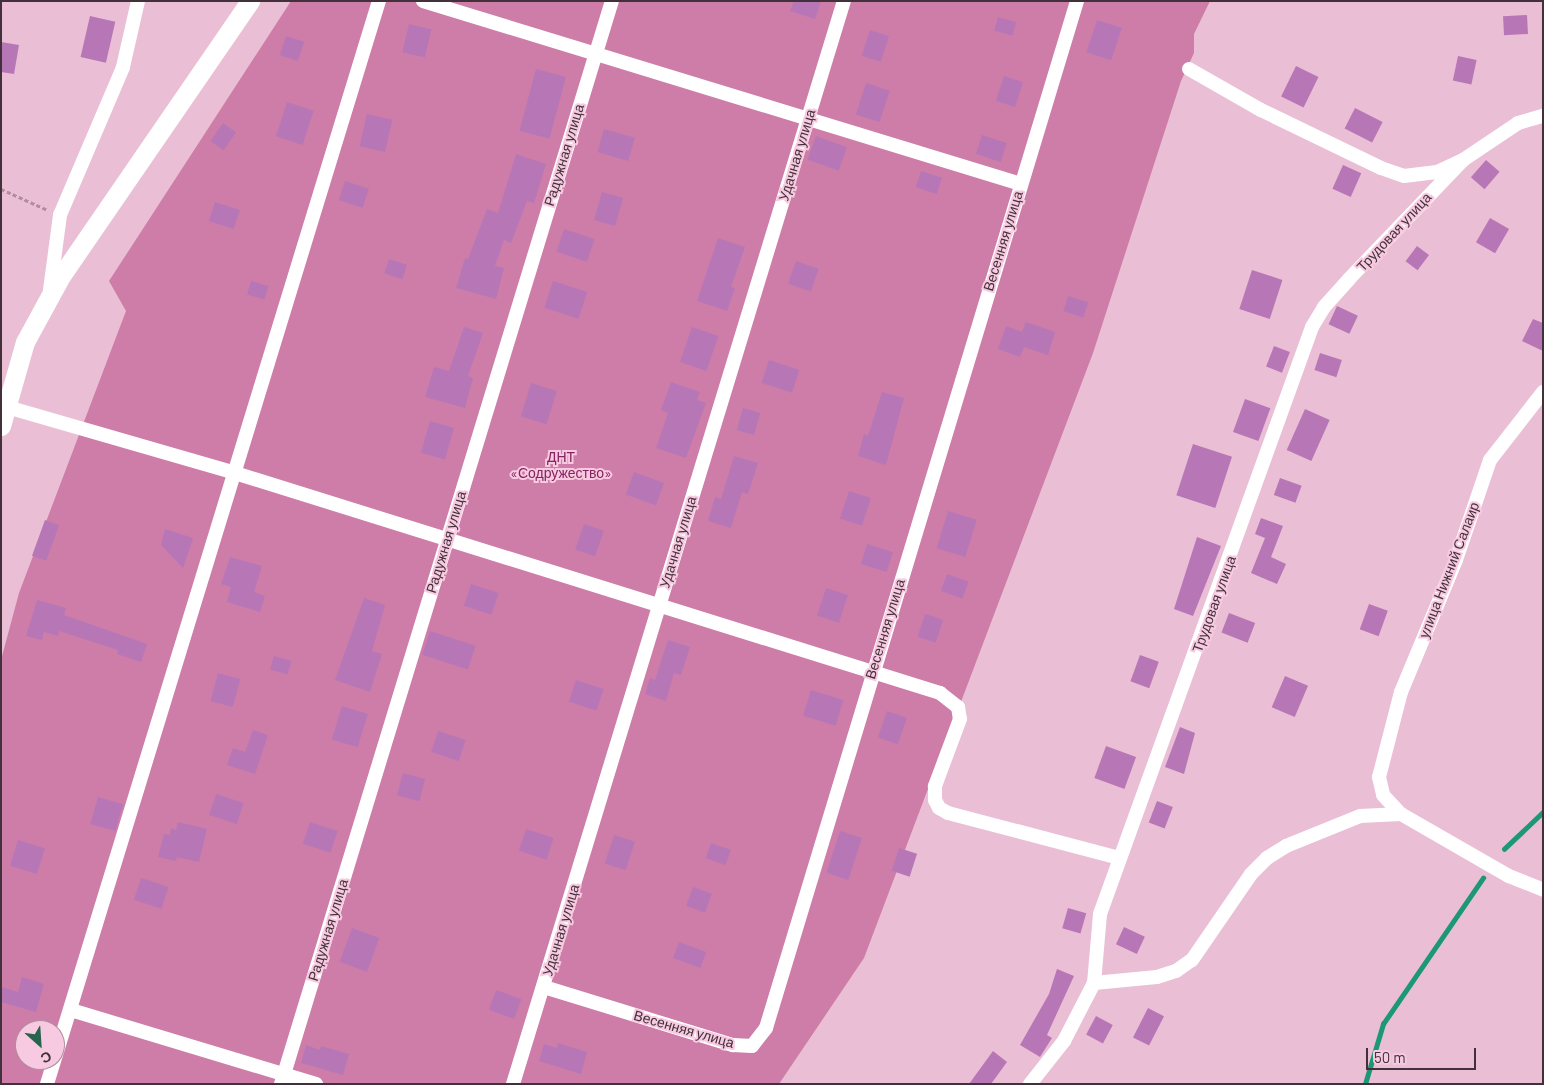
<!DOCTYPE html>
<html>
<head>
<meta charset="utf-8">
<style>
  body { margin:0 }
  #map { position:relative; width:1544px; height:1085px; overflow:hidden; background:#eabed4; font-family:Barlow,sans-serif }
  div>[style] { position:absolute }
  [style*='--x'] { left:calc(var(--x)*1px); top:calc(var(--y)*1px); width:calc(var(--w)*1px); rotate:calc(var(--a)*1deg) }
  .green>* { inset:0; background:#cd7da8 }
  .stream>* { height:4.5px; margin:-2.25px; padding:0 2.25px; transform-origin:2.25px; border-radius:2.25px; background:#1c9974 }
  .building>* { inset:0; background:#b777b7; transform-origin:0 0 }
  .path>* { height:2.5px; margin-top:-1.25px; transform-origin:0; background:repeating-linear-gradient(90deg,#b08d9f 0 4px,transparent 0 6.5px) }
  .street>* { height:14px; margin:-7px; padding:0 7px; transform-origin:7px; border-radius:7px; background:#fff }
  .secondary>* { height:19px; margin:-9.5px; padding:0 9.5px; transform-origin:9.5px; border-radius:9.5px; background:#fff }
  span { translate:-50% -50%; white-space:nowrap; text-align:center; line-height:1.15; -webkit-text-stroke:4px #f7cae1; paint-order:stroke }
  .street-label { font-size:14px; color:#42313a }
  .park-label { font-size:14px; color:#862360 }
  .frame { position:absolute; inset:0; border:2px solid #42313a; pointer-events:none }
  .north { position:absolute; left:15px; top:1020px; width:50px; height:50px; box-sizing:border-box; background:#f7cae1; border:1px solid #af8d9e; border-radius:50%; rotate:154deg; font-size:14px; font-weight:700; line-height:20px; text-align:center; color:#42313a }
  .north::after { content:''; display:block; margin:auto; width:18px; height:22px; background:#27634e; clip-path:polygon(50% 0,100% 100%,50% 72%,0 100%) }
  .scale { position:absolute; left:1366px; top:1048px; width:110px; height:22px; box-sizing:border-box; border:2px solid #42313a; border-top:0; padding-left:6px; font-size:15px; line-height:18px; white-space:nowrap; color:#42313a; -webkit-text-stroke:4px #f7cae1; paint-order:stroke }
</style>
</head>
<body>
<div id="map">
  <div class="green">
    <i style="clip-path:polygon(evenodd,291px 1px,1210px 1px,1194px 34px,1194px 53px,1181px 81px,1093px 353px,864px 958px,779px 1084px,1px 1084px,1px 660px,19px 593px,126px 311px,109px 281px,291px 1px,25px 1030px,55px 1030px,55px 1060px,25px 1060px,25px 1030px)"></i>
  </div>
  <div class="stream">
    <i style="--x:1504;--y:849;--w:54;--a:-43.5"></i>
    <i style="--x:1365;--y:1084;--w:63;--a:-73.3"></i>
    <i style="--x:1383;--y:1024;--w:177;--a:-55.6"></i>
  </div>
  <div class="building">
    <i style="clip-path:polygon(794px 1px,821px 1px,815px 19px,790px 11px)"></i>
    <i style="left:1527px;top:15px;width:19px;height:24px;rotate:87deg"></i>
    <i style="left:90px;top:16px;width:26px;height:42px;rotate:13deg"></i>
    <i style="left:998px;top:17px;width:19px;height:14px;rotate:16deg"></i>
    <i style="left:1097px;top:20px;width:26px;height:34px;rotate:18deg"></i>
    <i style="left:409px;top:24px;width:23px;height:29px;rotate:13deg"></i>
    <i style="left:870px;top:30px;width:20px;height:27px;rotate:18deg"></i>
    <i style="left:286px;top:36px;width:19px;height:20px;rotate:18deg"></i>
    <i style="clip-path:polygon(1px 42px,19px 45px,14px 74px,1px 72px)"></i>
    <i style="left:1458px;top:56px;width:19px;height:25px;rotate:12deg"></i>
    <i style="left:1296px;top:66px;width:25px;height:34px;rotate:26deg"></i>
    <i style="left:536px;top:69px;width:31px;height:64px;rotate:15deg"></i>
    <i style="left:1004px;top:76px;width:20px;height:26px;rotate:18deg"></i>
    <i style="left:866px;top:83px;width:25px;height:33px;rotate:18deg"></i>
    <i style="left:287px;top:102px;width:28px;height:36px;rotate:18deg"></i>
    <i style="left:1355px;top:108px;width:31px;height:23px;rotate:27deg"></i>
    <i style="left:367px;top:114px;width:26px;height:33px;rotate:13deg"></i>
    <i style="left:223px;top:123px;width:16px;height:22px;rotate:35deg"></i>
    <i style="left:604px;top:129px;width:32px;height:24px;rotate:16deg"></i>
    <i style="left:982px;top:135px;width:26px;height:20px;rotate:18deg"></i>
    <i style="left:816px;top:136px;width:33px;height:25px;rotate:20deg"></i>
    <i style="clip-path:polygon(516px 154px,546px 164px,534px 203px,527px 201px,511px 243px,504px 240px,495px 266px,504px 268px,496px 299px,456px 288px,465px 258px,468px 259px,487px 209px,498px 213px)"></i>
    <i style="left:1486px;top:160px;width:18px;height:23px;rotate:41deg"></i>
    <i style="left:1343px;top:165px;width:20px;height:26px;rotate:24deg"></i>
    <i style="left:921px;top:171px;width:22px;height:17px;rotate:18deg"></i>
    <i style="left:345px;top:181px;width:25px;height:20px;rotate:18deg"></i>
    <i style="left:602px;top:192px;width:22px;height:29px;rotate:16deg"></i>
    <i style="left:215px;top:202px;width:26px;height:20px;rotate:18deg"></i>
    <i style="left:1490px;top:218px;width:22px;height:28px;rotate:30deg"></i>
    <i style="left:564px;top:229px;width:32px;height:24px;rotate:18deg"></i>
    <i style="clip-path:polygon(718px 238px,745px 247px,731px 287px,735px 288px,727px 311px,697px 301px)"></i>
    <i style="left:1417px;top:246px;width:15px;height:19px;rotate:37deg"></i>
    <i style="left:389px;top:259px;width:19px;height:15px;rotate:18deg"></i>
    <i style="left:796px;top:261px;width:24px;height:24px;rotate:19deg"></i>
    <i style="left:1252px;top:270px;width:32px;height:41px;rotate:18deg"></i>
    <i style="left:251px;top:281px;width:18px;height:14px;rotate:16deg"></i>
    <i style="left:553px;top:281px;width:36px;height:28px;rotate:18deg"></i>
    <i style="left:1068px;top:296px;width:21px;height:16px;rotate:17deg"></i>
    <i style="left:1337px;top:306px;width:23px;height:20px;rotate:25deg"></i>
    <i style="clip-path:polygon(1533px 319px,1543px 323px,1543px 351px,1522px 341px)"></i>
    <i style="clip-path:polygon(1026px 322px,1055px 332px,1048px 355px,1024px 347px,1020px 357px,998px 349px,1006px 326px,1022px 332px)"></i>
    <i style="clip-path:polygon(464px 327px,483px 333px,468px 376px,473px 378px,465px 408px,425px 397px,434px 367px,449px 371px)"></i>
    <i style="left:692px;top:327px;width:28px;height:37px;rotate:19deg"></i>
    <i style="left:1274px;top:346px;width:17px;height:22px;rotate:21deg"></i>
    <i style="left:1320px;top:353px;width:23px;height:18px;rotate:18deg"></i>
    <i style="left:769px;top:360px;width:32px;height:24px;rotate:18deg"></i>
    <i style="clip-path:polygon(671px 382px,700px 392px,697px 400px,706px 403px,686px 458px,656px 448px,668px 413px,661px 410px)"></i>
    <i style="left:531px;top:383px;width:27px;height:35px;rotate:17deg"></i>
    <i style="clip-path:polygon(882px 392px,904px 398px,886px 465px,858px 456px,864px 434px,868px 436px)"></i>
    <i style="left:1245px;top:399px;width:27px;height:35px;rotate:20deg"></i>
    <i style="left:743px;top:408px;width:18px;height:23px;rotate:16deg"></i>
    <i style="left:1305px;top:409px;width:27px;height:45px;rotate:24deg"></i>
    <i style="left:430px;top:421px;width:25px;height:33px;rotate:16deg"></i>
    <i style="left:1193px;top:444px;width:41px;height:54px;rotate:18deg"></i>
    <i style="clip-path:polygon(734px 456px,758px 463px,748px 494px,742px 492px,731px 528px,708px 521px,715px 497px,721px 499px)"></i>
    <i style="left:634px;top:472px;width:32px;height:24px;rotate:20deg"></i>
    <i style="left:1280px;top:478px;width:23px;height:18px;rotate:20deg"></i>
    <i style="left:849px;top:491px;width:23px;height:29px;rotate:18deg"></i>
    <i style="left:948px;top:511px;width:30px;height:39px;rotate:17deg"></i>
    <i style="clip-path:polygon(1261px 518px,1283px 526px,1271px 557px,1286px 564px,1277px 584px,1251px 573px,1265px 538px,1255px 534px)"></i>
    <i style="left:45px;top:520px;width:15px;height:38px;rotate:20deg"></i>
    <i style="left:584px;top:524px;width:21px;height:27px;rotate:19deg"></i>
    <i style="clip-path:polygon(165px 529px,193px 538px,183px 568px,161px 545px)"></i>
    <i style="clip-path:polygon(1197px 537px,1221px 546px,1193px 616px,1174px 609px)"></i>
    <i style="left:867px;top:544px;width:27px;height:21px;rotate:17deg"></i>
    <i style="clip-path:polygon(230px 557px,262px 566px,254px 592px,265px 596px,260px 612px,227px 602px,231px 587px,221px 584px)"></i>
    <i style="left:947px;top:574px;width:23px;height:18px;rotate:20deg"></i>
    <i style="left:471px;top:584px;width:29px;height:23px;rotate:18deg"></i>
    <i style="left:826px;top:588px;width:23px;height:29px;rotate:18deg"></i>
    <i style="clip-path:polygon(364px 598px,385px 605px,372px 651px,382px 654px,370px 692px,335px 680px)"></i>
    <i style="clip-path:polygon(37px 600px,66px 608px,64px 615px,147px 644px,141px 662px,117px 654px,118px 650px,59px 631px,58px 636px,44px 632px,42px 640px,26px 636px)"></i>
    <i style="left:1369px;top:604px;width:20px;height:27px;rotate:20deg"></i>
    <i style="left:1229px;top:613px;width:28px;height:21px;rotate:21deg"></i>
    <i style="left:925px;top:614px;width:19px;height:24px;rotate:18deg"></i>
    <i style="left:430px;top:631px;width:48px;height:25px;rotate:18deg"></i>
    <i style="clip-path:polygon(668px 640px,690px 647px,681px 675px,674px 673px,666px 701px,645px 694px,650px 678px,655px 680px)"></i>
    <i style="left:1140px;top:655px;width:20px;height:28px;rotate:20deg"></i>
    <i style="left:274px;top:656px;width:18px;height:14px;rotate:16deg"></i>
    <i style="left:218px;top:673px;width:23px;height:29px;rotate:15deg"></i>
    <i style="left:1285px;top:676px;width:25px;height:34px;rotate:23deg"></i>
    <i style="left:576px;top:680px;width:29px;height:23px;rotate:18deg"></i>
    <i style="left:811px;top:690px;width:34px;height:27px;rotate:17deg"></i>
    <i style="left:342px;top:706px;width:27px;height:35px;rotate:17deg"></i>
    <i style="left:887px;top:711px;width:21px;height:28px;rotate:19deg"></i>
    <i style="clip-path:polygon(1180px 727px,1195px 733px,1184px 774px,1165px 767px)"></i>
    <i style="clip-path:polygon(253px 730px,268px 735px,255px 774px,227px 765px,233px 748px,245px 752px)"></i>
    <i style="left:438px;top:731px;width:29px;height:22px;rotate:18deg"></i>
    <i style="left:1106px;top:746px;width:32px;height:34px;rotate:20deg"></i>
    <i style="left:403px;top:773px;width:23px;height:23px;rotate:15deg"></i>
    <i style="left:216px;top:794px;width:29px;height:22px;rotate:18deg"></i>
    <i style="left:98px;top:797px;width:26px;height:28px;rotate:16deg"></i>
    <i style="left:1157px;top:801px;width:17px;height:23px;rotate:21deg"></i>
    <i style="clip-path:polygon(178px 822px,207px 829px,199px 862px,177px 857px,176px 861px,158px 857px,164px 834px,170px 835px,171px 828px,176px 830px)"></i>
    <i style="left:310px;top:822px;width:29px;height:23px;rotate:18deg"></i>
    <i style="left:526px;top:829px;width:29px;height:23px;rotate:18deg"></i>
    <i style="left:840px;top:831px;width:23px;height:44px;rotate:18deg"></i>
    <i style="left:614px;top:835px;width:22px;height:30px;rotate:18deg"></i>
    <i style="left:18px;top:840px;width:28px;height:27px;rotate:17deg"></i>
    <i style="left:711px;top:843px;width:21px;height:16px;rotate:19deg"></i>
    <i style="left:899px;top:848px;width:19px;height:24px;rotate:18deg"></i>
    <i style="left:141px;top:878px;width:29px;height:23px;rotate:18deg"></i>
    <i style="left:693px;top:887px;width:20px;height:20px;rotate:20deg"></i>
    <i style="left:1068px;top:908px;width:19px;height:21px;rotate:16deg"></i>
    <i style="left:1124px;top:927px;width:23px;height:19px;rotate:25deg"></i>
    <i style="left:352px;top:928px;width:29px;height:36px;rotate:20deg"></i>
    <i style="left:679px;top:942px;width:29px;height:17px;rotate:20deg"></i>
    <i style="clip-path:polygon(1057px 969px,1074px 976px,1047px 1035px,1052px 1038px,1040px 1057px,1020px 1045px,1049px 994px)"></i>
    <i style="clip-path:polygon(22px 977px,44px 984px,36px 1012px,1px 1002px,1px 987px,18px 992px)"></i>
    <i style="left:496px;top:990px;width:27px;height:21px;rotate:20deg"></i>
    <i style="left:1148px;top:1008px;width:18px;height:33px;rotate:27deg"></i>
    <i style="left:1096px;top:1016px;width:19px;height:21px;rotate:28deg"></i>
    <i style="clip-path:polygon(558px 1043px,587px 1052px,581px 1074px,539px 1061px,544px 1044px,557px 1048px)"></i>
    <i style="clip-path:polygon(306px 1045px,320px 1050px,321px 1046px,349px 1054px,343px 1075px,301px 1063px)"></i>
    <i style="clip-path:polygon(993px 1051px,1007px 1062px,991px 1084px,969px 1084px)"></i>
  </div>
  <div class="path">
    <i style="--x:1;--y:189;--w:51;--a:24.1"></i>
  </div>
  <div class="street">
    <i style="--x:423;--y:1;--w:625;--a:17.02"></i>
    <i style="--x:1189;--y:69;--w:83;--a:29.7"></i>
    <i style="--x:1261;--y:110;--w:133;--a:25.8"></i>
    <i style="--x:1381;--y:168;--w:24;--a:19"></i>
    <i style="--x:1404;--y:176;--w:33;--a:-7"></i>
    <i style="--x:1437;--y:172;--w:29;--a:-25"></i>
    <i style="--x:1463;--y:160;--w:66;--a:-33.9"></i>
    <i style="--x:1518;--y:123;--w:26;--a:-16"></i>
    <i style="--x:50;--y:290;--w:76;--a:-82.4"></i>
    <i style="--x:60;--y:215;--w:161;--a:-66.9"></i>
    <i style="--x:123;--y:67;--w:68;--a:-77.2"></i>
    <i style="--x:1543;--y:392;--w:86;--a:127.9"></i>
    <i style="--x:1490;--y:460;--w:106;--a:108.8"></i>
    <i style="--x:1456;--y:560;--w:143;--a:112.6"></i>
    <i style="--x:1401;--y:692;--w:88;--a:104.5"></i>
    <i style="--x:1379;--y:777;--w:18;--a:77"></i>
    <i style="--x:1383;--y:795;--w:26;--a:47"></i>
    <i style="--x:1401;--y:814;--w:125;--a:29.9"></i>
    <i style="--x:1509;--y:876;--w:37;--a:22"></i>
    <i style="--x:7;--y:407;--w:237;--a:16.1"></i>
    <i style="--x:235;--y:473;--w:739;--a:17.33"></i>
    <i style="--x:940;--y:693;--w:23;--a:38"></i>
    <i style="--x:958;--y:707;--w:12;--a:81"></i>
    <i style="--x:960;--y:719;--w:72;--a:110.5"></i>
    <i style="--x:935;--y:786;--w:14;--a:90"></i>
    <i style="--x:935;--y:800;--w:9;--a:63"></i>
    <i style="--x:939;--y:808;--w:10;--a:29"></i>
    <i style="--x:948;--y:813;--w:177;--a:14.7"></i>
    <i style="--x:1094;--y:983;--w:63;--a:-5.4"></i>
    <i style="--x:1157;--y:977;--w:20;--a:-18"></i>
    <i style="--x:1176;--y:971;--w:19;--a:-35"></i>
    <i style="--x:1192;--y:960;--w:104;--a:-55.5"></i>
    <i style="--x:1251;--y:874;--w:23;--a:-45"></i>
    <i style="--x:1267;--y:858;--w:22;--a:-32"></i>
    <i style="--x:1286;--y:846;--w:80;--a:-22.1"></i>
    <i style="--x:1360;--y:816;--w:41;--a:-2.8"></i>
    <i style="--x:544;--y:987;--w:198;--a:17.1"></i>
    <i style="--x:733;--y:1045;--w:19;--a:3"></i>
    <i style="--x:752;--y:1046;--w:23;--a:-52"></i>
    <i style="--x:766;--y:1028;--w:1073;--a:-73.15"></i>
    <i style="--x:71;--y:1010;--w:256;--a:16.8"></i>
    <i style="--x:47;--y:1084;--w:1133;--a:-72.96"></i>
    <i style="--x:281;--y:1084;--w:1132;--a:-73.01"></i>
    <i style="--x:513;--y:1084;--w:1132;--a:-73.01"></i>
    <i style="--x:1030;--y:1084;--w:55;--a:-51.7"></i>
    <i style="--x:1064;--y:1041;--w:65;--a:-62.7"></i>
    <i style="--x:1094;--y:983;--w:69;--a:-85"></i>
    <i style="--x:1100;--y:914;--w:624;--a:-70.14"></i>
    <i style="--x:1312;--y:327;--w:23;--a:-59"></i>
    <i style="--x:1324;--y:307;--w:38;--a:-48"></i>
    <i style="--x:1349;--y:279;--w:165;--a:-46.2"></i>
  </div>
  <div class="secondary">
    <i style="--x:1;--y:426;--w:87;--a:-74.1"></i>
    <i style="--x:25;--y:342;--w:75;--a:-61.4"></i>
    <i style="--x:61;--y:276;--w:334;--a:-55.5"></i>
  </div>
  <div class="street-label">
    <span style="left:564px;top:155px;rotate:-73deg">Радужная улица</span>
    <span style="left:797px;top:155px;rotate:-73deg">Удачная улица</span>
    <span style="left:1394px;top:232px;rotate:-47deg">Трудовая улица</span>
    <span style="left:1003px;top:241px;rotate:-73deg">Весенняя улица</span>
    <span style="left:446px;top:542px;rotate:-73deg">Радужная улица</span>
    <span style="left:678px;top:542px;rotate:-73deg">Удачная улица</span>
    <span style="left:1449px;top:570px;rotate:-69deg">улица Нижний Салаир</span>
    <span style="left:1214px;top:604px;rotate:-70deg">Трудовая улица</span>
    <span style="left:885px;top:629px;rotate:-73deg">Весенняя улица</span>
    <span style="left:328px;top:930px;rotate:-73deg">Радужная улица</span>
    <span style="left:561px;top:930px;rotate:-73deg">Удачная улица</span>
    <span style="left:684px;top:1029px;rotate:16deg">Весенняя улица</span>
  </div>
  <div class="park-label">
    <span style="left:561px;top:465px">ДНТ<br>«Содружество»</span>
  </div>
  <div class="frame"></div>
  <div class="north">С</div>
  <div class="scale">50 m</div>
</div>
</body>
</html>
